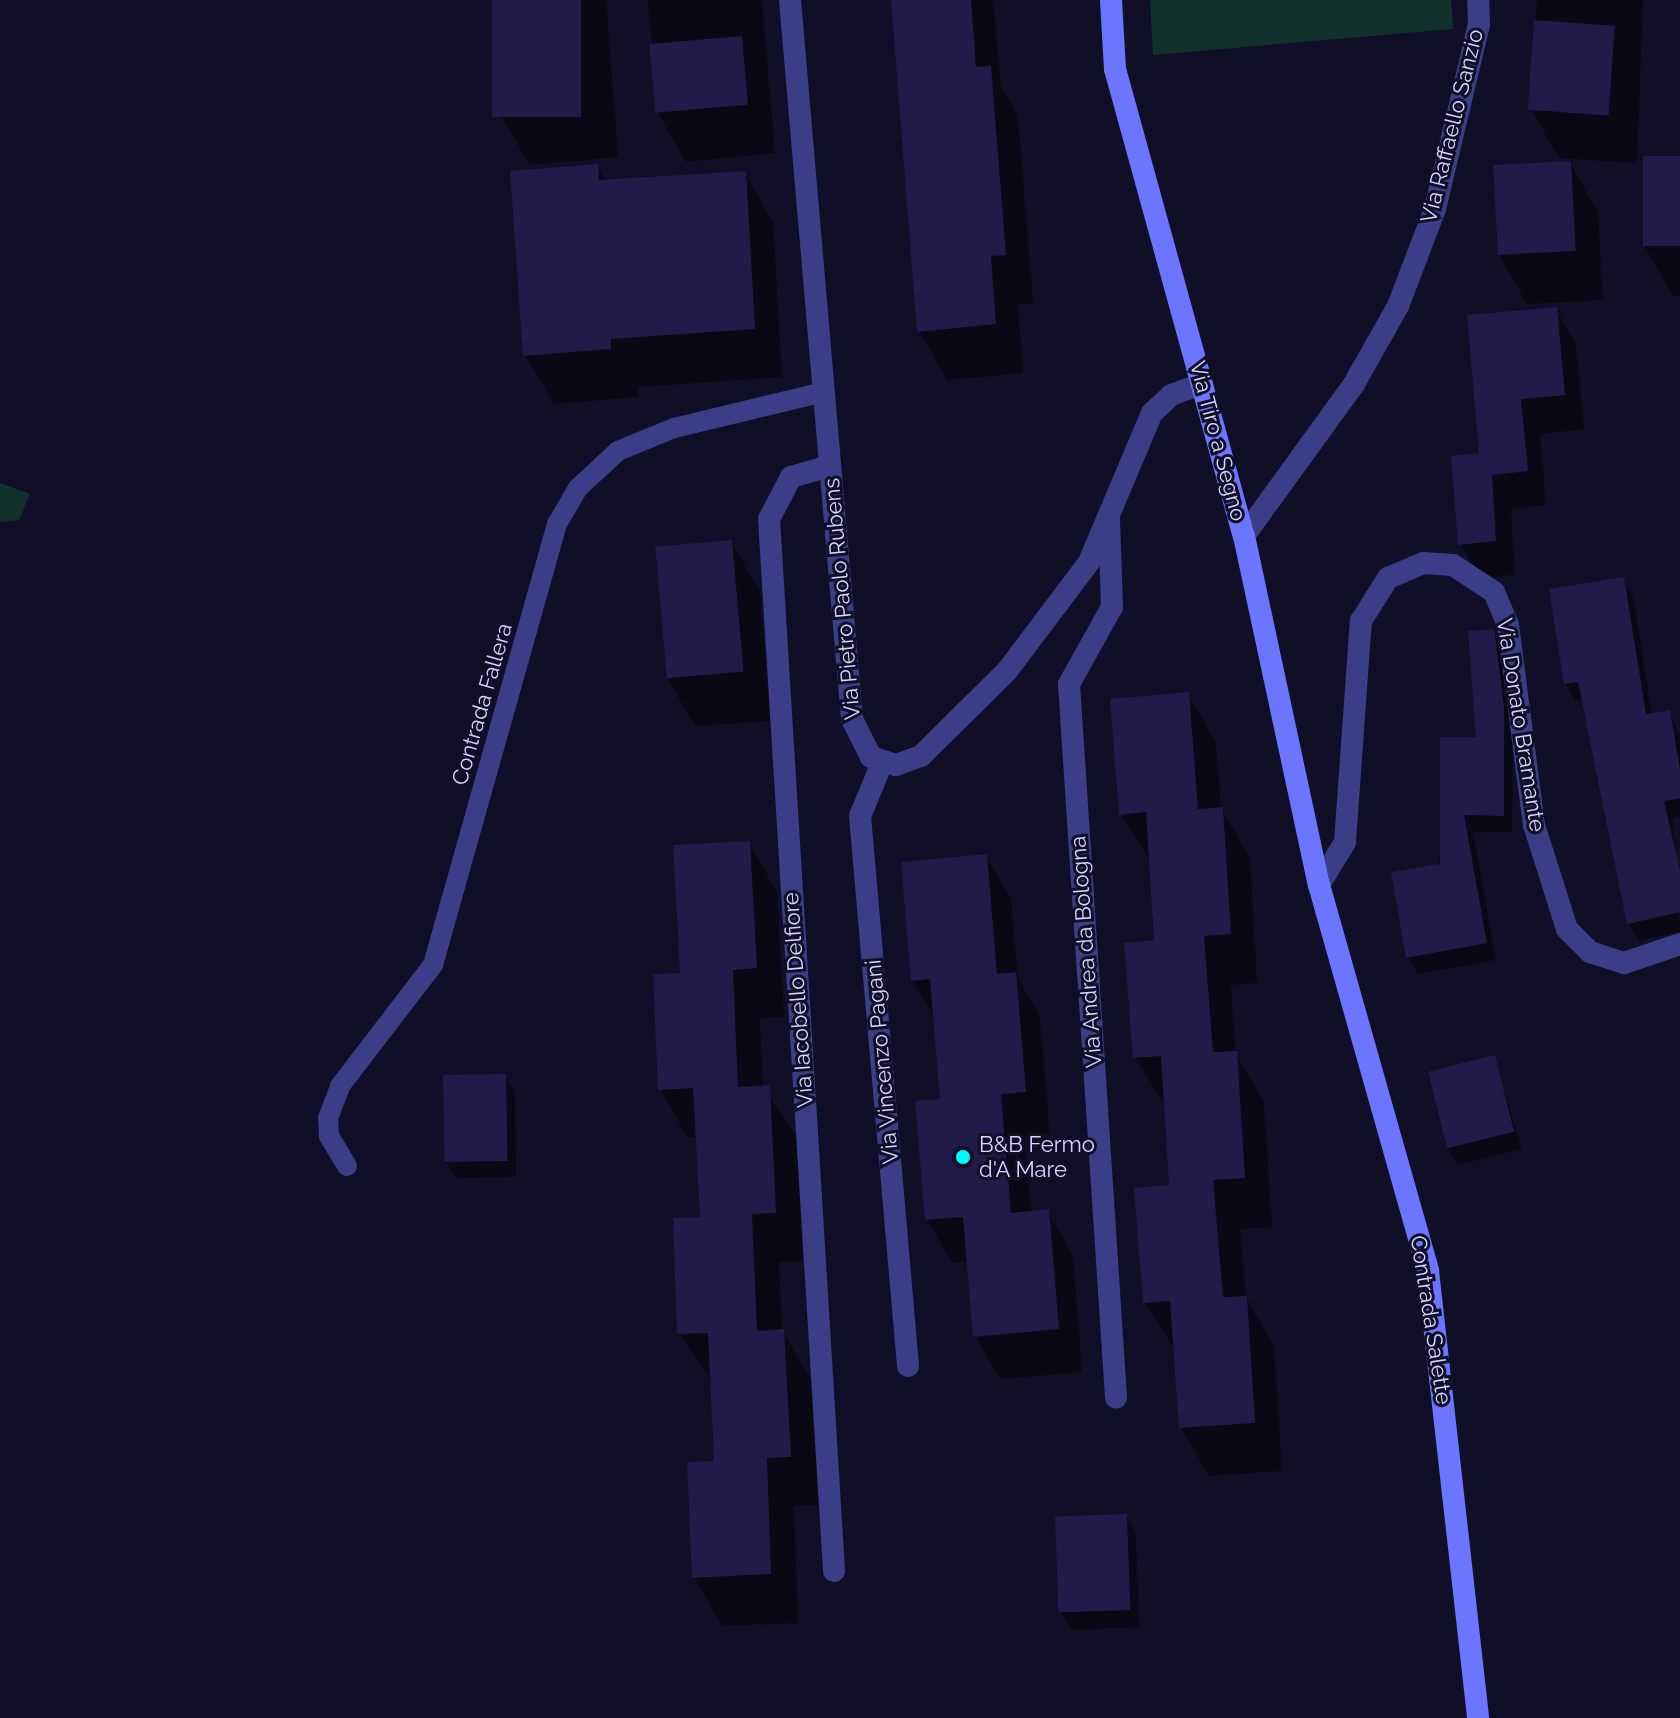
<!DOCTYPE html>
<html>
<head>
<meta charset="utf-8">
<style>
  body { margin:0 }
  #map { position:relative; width:1680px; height:1718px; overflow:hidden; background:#110f27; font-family:Raleway,sans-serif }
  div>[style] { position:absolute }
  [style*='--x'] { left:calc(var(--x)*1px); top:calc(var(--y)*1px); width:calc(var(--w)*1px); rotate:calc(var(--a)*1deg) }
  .green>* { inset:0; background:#12312d }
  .shadow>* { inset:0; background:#0007 }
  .building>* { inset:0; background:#201b48; transform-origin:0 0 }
  .service>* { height:20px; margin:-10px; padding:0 10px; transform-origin:10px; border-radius:10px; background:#3a3e86 }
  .minor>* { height:22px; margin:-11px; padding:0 11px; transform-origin:11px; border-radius:11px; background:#3a3e86 }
  .secondary>* { height:22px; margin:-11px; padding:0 11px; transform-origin:11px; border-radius:11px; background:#6c75ff }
  .dots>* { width:22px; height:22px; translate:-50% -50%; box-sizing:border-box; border:4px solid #110f27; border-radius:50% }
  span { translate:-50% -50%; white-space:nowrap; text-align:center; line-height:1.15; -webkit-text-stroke:6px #110f27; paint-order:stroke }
  .street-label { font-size:22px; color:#d6d5ff }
  .poi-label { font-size:22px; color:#d6d5ff }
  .left { translate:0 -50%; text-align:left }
</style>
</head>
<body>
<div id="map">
  <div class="green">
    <i style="clip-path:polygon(1150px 0,1451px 0,1453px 29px,1153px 55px)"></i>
    <i style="clip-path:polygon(0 483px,30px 494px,19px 520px,0 522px)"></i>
  </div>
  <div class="shadow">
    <i style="clip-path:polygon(493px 0,606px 0,618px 157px,530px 165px,501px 116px)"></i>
    <i style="clip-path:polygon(648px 0,762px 0,775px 153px,686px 162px,658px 113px)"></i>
    <i style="clip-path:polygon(893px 0,993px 0,1001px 87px,1018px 116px,1033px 303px,1018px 305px,1023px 373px,947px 380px,919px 331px)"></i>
    <i style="clip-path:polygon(1537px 0,1643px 0,1637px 163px,1559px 158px,1531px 109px)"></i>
    <i style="clip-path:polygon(1680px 158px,1680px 296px,1673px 296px,1645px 247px)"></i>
    <i style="clip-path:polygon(1570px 163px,1598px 212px,1603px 300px,1527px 304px,1499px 255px)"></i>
    <i style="clip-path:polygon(597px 166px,606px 182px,745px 173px,773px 222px,782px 377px,638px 387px,638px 397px,554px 404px,525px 355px)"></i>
    <i style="clip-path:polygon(1556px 309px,1576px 344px,1584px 429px,1540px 434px,1546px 505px,1511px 509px,1515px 575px,1480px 578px,1460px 544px,1481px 455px)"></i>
    <i style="clip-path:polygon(731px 542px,760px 591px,770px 721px,695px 726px,667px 678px)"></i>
    <i style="clip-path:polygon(1623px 579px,1633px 596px,1652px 715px,1669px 712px,1680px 736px,1680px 816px,1673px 818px,1680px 931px,1639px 941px,1629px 924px,1584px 699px,1575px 701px,1566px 684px)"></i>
    <i style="clip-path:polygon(1493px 631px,1503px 648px,1513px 724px,1512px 832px,1473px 832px,1496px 960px,1418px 974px,1408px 957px,1478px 739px)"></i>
    <i style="clip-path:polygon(1188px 694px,1216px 743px,1221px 808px,1250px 858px,1257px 983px,1231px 985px,1236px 1054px,1264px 1102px,1272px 1227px,1240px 1229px,1246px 1297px,1274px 1346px,1282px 1471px,1209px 1476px,1181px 1428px,1176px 1351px,1145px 1303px,1171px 1187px,1166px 1106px,1135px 1058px,1157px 942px,1151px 862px,1121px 814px)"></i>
    <i style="clip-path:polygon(749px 843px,777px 892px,784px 1017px,760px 1018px,763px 1088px,797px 1136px,803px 1261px,779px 1262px,782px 1330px,811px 1380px,818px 1505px,794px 1506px,798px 1623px,722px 1626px,694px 1577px,716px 1463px,712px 1382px,679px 1333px,702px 1219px,698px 1137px,688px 1138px,660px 1089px,682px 975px)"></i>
    <i style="clip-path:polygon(986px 856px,1011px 899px,1018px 978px,1040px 1017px,1050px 1134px,1025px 1136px,1031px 1213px,1048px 1212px,1073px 1255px,1082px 1372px,1000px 1379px,975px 1336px,968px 1261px,952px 1263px,927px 1219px,943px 1101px,936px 1020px,913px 981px)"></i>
    <i style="clip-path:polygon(1494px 1057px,1522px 1149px,1458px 1165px,1448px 1148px)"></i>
    <i style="clip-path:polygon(505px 1076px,515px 1093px,516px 1177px,456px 1178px,446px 1161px)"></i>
    <i style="clip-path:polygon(1126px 1516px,1136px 1533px,1139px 1627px,1071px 1630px,1061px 1612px)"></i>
  </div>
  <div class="building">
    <i style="left:492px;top:0;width:89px;height:117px"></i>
    <i style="clip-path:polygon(891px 0,971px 0,976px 67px,991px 66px,1006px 255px,991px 256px,996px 324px,917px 332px)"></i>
    <i style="left:1534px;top:20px;width:81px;height:90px;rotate:4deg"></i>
    <i style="left:742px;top:36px;width:69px;height:93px;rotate:85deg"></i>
    <i style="left:1680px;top:156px;width:90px;height:37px;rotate:90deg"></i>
    <i style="left:1571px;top:161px;width:90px;height:78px;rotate:87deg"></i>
    <i style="clip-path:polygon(598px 164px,599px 180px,746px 171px,755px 329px,611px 339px,611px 349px,523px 356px,510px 171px)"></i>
    <i style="clip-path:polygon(1557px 307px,1565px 395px,1521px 399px,1528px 471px,1492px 475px,1496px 541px,1458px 545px,1451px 456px,1479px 453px,1467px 315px)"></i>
    <i style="left:732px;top:540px;width:132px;height:77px;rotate:85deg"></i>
    <i style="clip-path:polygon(1624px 577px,1646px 714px,1670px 710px,1680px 769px,1680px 798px,1664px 801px,1680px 871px,1680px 912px,1627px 924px,1578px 682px,1564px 684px,1549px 589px)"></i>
    <i style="clip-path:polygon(1494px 629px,1504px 706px,1504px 816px,1464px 815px,1487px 943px,1406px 958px,1391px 872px,1440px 864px,1440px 737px,1476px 737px,1468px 631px)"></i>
    <i style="clip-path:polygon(1189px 692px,1198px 809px,1223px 807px,1231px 934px,1204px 936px,1213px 1052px,1237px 1051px,1245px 1178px,1213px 1180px,1223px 1297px,1247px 1296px,1255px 1423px,1179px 1428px,1170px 1301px,1143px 1303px,1134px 1188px,1169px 1185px,1161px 1056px,1133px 1058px,1124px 943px,1154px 940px,1146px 812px,1119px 815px,1110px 699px)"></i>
    <i style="clip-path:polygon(750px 841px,757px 968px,733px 970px,738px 1087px,770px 1085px,776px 1213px,752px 1214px,757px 1331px,784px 1329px,791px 1457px,767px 1458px,771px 1574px,692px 1578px,687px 1462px,714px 1461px,708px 1333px,677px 1334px,673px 1218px,700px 1217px,693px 1088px,658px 1090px,653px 974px,680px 973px,673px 845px)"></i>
    <i style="clip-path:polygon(987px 854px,997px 974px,1016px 972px,1026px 1092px,1001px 1094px,1011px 1213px,1049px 1209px,1059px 1329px,973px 1337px,963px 1217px,925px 1220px,915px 1101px,940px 1099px,930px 979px,911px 981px,901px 862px)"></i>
    <i style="left:1495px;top:1055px;width:79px;height:69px;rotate:76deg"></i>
    <i style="left:506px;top:1074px;width:87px;height:63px;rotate:89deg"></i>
    <i style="left:1127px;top:1514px;width:96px;height:72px;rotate:88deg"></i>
  </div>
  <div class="service">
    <i style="--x:347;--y:1166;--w:35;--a:-121"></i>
    <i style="--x:329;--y:1136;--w:18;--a:-93"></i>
    <i style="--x:328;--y:1118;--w:34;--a:-69"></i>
    <i style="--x:340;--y:1086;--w:153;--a:-52.5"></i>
    <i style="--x:433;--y:965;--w:458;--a:-74.3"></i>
    <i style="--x:557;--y:524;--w:42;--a:-59.7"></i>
    <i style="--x:578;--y:488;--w:54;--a:-42.8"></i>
    <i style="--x:618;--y:451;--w:61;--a:-22.3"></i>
    <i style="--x:674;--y:428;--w:154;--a:-13.5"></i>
  </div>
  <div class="minor">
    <i style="--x:790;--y:0;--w:722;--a:85.07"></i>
    <i style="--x:852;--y:719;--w:42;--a:63.4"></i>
    <i style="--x:871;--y:757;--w:26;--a:18"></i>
    <i style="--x:896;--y:765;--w:27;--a:-20"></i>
    <i style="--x:921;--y:756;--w:121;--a:-44.7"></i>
    <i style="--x:1007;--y:671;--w:136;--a:-53"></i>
    <i style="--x:1089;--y:562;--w:162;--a:-67.1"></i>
    <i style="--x:1152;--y:413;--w:26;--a:-43"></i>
    <i style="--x:1171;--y:395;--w:33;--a:-20"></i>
    <i style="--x:830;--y:466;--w:41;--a:164.2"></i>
    <i style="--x:791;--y:477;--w:47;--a:117.6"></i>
    <i style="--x:769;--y:519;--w:1054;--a:86.46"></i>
    <i style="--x:1109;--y:520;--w:87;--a:88"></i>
    <i style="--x:1112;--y:607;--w:88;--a:119.2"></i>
    <i style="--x:1069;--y:684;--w:715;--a:86.23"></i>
    <i style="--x:1244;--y:536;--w:188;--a:-54.1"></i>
    <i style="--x:1354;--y:384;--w:90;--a:-60.6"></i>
    <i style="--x:1398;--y:306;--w:104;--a:-69.1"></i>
    <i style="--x:1435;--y:209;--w:190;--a:-76.6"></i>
    <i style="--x:1479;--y:24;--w:24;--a:-92"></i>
    <i style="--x:882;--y:763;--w:57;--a:112.5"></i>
    <i style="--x:860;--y:816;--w:552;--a:85.01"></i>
    <i style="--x:1319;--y:885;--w:50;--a:-58.8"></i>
    <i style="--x:1345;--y:842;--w:222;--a:-85.9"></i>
    <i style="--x:1361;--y:621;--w:51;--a:-57.9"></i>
    <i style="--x:1388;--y:578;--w:38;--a:-23"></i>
    <i style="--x:1423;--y:563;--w:30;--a:4"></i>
    <i style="--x:1453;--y:565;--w:49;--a:33.4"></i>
    <i style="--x:1494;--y:592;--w:36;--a:67"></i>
    <i style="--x:1508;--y:625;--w:202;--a:82.6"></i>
    <i style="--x:1534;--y:825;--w:109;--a:72.4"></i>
    <i style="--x:1567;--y:929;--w:33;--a:45"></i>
    <i style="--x:1590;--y:952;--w:36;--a:18"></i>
    <i style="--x:1624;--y:963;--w:59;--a:-18.7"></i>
  </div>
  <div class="secondary">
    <i style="--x:1111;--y:0;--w:69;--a:86.7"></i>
    <i style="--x:1115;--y:69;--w:484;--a:74.6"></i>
    <i style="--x:1244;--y:536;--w:357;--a:77.9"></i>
    <i style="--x:1319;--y:885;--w:401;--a:74.2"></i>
    <i style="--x:1428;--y:1271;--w:450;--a:83.6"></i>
  </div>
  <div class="dots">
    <i style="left:963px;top:1157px;background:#01fcff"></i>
  </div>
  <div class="street-label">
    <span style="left:1452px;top:126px;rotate:-76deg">Via Raffaello Sanzio</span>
    <span style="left:1218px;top:441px;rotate:75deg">Via Tiro a Segno</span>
    <span style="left:842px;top:599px;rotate:-95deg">Via Pietro Paolo Rubens</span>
    <span style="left:482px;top:704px;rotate:-74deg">Contrada Fallera</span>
    <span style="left:1521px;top:725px;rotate:81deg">Via Donato Bramante</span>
    <span style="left:1086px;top:952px;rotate:-94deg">Via Andrea da Bologna</span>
    <span style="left:798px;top:1000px;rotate:-94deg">Via Iacobello Delfiore</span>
    <span style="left:882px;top:1062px;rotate:-95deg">Via Vincenzo Pagani</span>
    <span style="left:1431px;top:1320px;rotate:81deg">Contrada Salette</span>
  </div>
  <div class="poi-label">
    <span class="left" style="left:979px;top:1157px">B&amp;B Fermo<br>d'A Mare</span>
  </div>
</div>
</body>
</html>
